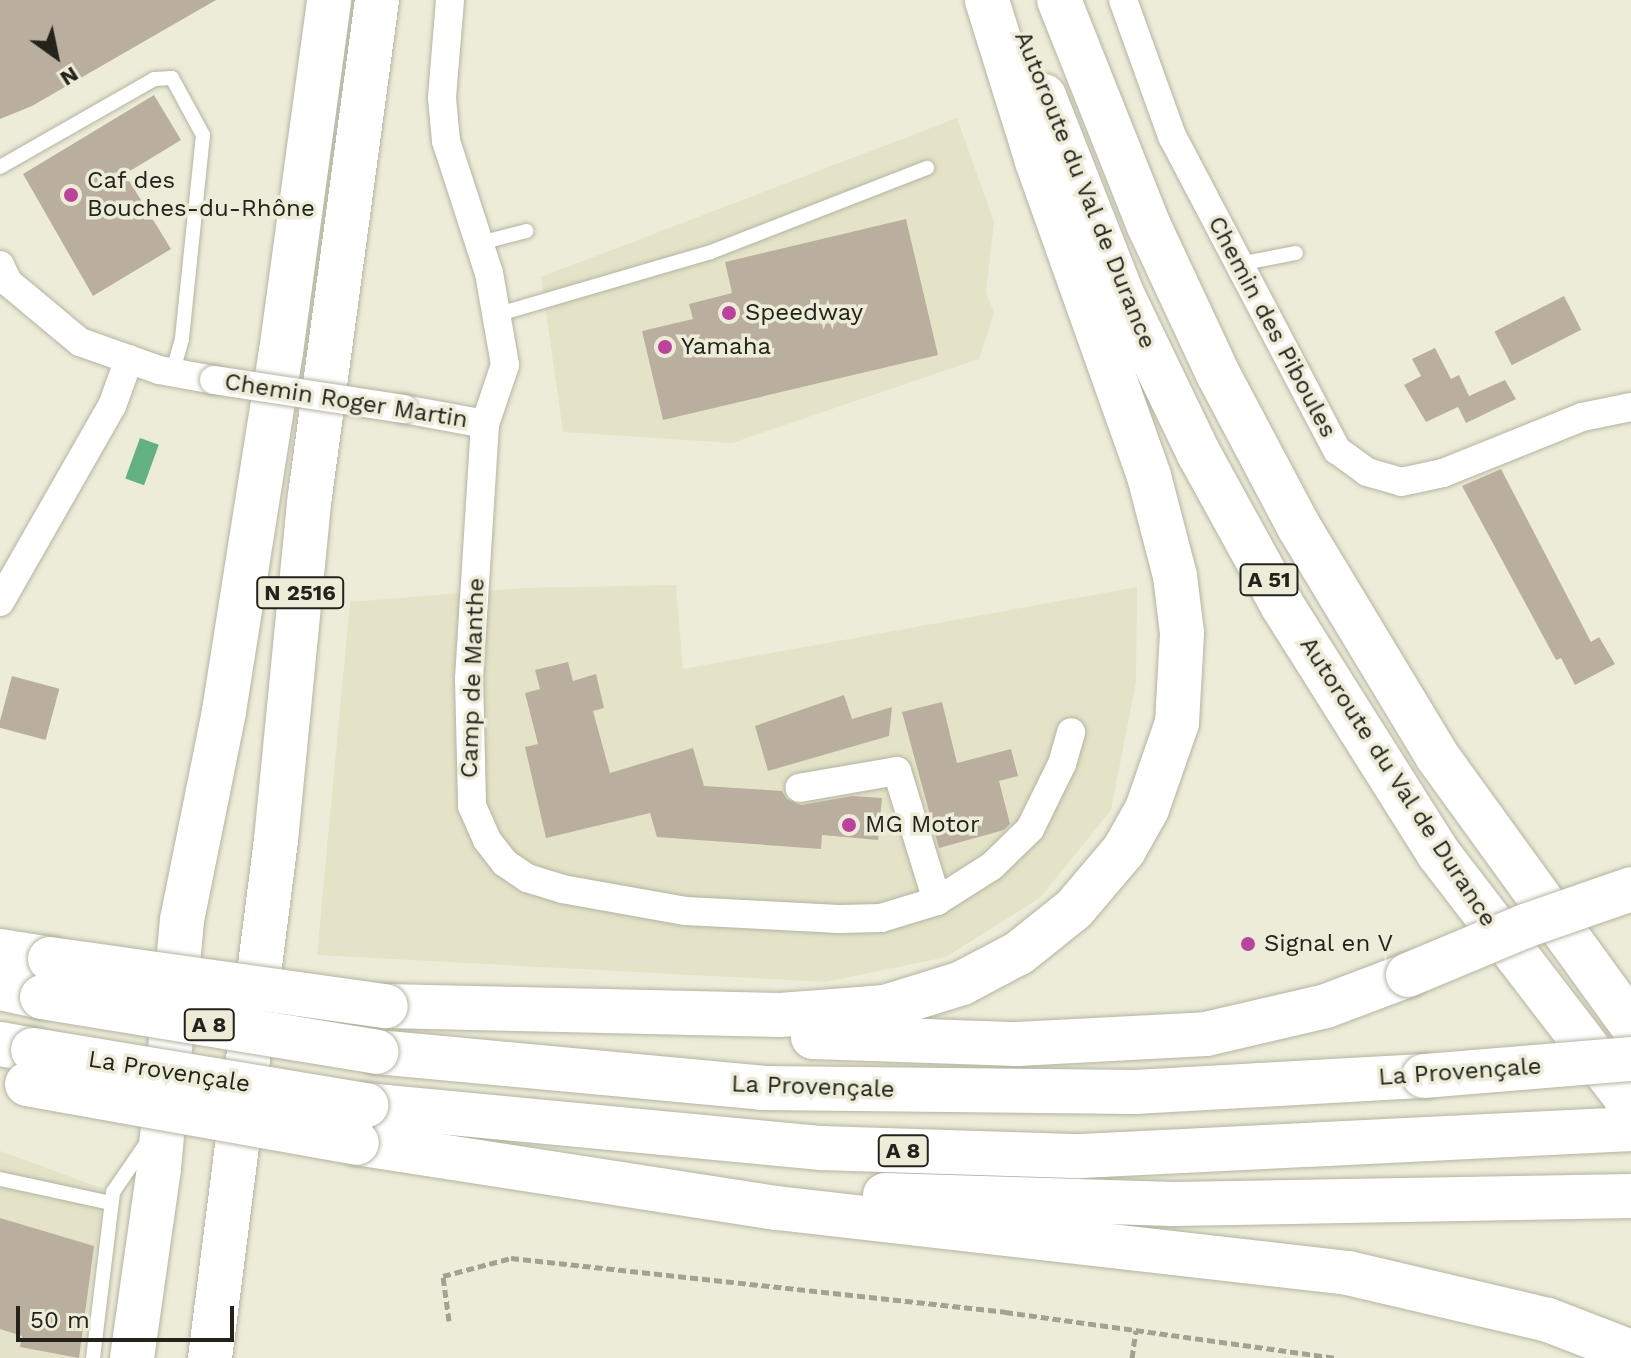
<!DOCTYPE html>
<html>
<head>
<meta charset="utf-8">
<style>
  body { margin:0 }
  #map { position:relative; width:1631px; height:1358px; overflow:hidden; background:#edecd9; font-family:"Work Sans",sans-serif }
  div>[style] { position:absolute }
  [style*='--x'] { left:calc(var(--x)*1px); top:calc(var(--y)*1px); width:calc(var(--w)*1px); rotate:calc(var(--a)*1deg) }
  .built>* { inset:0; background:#e4e3c8 }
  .water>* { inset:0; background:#63b181; transform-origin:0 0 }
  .building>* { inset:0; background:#baaf9f; transform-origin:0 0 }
  .path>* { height:5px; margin-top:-2.5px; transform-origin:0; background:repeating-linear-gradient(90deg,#a2a293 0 8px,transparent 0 12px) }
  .roads { filter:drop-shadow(0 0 2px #b4b4a1) drop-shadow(0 0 2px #b4b4a1) }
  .lane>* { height:14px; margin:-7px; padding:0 7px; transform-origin:7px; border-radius:7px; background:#fff }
  .street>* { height:28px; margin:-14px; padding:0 14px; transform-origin:14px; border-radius:14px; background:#fff }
  .highway>* { height:44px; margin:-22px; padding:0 22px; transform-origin:22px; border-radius:22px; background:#fff }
  .bridges { filter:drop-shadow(0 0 2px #b4b4a1) drop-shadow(0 0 2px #b4b4a1) }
  .street-bridge>* { height:28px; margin:-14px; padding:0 14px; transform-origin:14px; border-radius:14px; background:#fff }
  .highway-bridge>* { height:44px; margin:-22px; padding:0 22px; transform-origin:22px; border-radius:22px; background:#fff }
  .dots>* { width:22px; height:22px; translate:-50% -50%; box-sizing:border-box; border:4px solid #edecd9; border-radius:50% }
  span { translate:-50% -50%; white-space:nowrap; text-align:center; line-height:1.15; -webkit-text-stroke:7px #edecd9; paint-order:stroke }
  .shield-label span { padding:2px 6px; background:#edecd9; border:2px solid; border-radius:6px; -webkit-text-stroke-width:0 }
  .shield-label { font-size:22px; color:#23231c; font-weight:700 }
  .poi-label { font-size:24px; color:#23231c }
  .left { translate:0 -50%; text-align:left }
  .street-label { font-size:24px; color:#23231c }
  .north { position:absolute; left:16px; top:16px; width:80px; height:80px; -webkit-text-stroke:6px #edecd9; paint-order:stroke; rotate:147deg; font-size:22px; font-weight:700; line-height:32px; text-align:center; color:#23231c }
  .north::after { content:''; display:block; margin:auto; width:28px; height:36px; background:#23231c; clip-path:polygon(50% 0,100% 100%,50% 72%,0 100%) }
  .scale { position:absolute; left:16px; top:1306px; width:218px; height:36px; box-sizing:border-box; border:4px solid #23231c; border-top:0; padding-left:10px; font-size:24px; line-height:28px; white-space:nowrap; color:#23231c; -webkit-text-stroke:6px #edecd9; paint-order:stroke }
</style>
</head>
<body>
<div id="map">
  <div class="built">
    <i style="clip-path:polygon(957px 118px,994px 222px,986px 292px,994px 313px,979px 359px,732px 443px,563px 432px,541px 277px)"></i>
    <i style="clip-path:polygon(676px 585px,683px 669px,1137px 587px,1136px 682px,1111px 810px,1040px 898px,946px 957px,826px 982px,317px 955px,350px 602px,523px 588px)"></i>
    <i style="clip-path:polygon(0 1151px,104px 1189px,81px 1358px,0 1358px)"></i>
  </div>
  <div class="water">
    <i style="left:140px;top:438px;width:20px;height:43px;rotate:20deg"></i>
  </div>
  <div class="building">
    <i style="clip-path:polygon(0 0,216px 0,32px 106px,0 119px)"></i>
    <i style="clip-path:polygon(154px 95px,181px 140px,125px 174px,171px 249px,93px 296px,23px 174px)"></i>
    <i style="clip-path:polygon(906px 219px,938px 355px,663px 420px,642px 331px,693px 319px,689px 304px,732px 293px,725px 262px)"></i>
    <i style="left:1564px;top:296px;width:38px;height:78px;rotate:63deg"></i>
    <i style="clip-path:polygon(1435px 348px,1451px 379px,1459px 375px,1469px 396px,1505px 380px,1516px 399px,1466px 423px,1458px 407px,1426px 422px,1404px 385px,1421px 376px,1412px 359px)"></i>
    <i style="clip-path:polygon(1501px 469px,1591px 642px,1599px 637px,1615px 664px,1575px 685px,1561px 658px,1556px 660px,1462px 486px)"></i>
    <i style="clip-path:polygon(568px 662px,573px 681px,596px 674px,604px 708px,593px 711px,610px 773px,693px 748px,704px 786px,782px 791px,787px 799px,801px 805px,852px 796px,882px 798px,878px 840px,822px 835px,821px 849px,657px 837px,650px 813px,546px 838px,525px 747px,538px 744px,525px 693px,540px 689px,535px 670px)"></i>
    <i style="left:12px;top:676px;width:49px;height:53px;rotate:15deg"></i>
    <i style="clip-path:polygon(844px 695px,852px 719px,892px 707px,889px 736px,768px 771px,755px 726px)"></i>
    <i style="clip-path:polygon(942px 702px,957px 763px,1011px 749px,1018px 776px,999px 781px,1010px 824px,1004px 830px,939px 848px,902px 712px)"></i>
    <i style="clip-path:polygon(0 1218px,94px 1246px,79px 1358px,20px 1347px,22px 1336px,0 1329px)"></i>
  </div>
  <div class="path">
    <i style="--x:449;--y:1321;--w:45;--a:-97.6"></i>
    <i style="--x:443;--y:1276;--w:70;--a:-14.8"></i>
    <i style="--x:511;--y:1258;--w:497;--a:6.2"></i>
    <i style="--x:1005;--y:1312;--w:336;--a:7.9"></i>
    <i style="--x:1132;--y:1358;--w:28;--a:-82"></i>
  </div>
  <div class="roads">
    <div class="lane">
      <i style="--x:0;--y:167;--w:177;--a:-29.7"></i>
      <i style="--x:154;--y:79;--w:18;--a:-3"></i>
      <i style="--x:172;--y:78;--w:65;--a:61.5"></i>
      <i style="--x:203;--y:135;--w:205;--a:95.9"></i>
      <i style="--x:182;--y:339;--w:35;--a:106"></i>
      <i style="--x:480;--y:243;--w:48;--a:-14.6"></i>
      <i style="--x:1239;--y:264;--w:58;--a:-10.9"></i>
      <i style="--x:499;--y:314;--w:221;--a:-16.3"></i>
      <i style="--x:711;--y:252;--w:232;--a:-21.3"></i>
      <i style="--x:0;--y:1179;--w:114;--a:12.2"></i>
      <i style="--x:93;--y:1358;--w:167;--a:-83.1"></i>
      <i style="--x:113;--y:1192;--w:62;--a:-55.5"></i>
    </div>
    <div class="street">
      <i style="--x:450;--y:0;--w:98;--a:94.7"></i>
      <i style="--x:442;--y:98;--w:43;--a:84.7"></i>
      <i style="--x:446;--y:141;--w:139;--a:72"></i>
      <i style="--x:489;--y:273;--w:93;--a:80.1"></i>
      <i style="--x:505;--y:365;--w:62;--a:108.7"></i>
      <i style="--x:485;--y:424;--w:256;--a:93.6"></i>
      <i style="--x:469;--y:679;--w:127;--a:88.6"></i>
      <i style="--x:472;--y:806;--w:37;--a:66"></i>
      <i style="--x:487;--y:840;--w:29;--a:52"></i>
      <i style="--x:505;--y:863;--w:27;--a:34"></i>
      <i style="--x:527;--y:878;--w:37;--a:17"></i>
      <i style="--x:562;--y:889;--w:126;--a:10.1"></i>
      <i style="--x:686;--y:911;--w:153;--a:3"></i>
      <i style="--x:839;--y:919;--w:42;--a:-1.4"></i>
      <i style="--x:881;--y:918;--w:59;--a:-16.9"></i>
      <i style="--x:937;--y:901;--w:136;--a:-107.1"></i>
      <i style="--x:897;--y:771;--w:99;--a:170.2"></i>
      <i style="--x:1123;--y:0;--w:145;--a:70.2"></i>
      <i style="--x:1172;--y:136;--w:355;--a:62.3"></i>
      <i style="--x:1337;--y:450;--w:37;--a:36"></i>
      <i style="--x:1367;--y:472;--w:35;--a:16"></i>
      <i style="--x:1401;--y:482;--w:43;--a:-12.1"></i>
      <i style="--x:1443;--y:473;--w:150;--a:-21.9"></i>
      <i style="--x:1582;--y:417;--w:50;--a:-11.5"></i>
      <i style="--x:0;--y:265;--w:19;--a:65"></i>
      <i style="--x:8;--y:282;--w:94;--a:39.8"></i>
      <i style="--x:80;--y:342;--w:84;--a:19.5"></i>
      <i style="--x:159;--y:370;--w:56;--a:10.3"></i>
      <i style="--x:404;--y:409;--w:82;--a:10.5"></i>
      <i style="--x:0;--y:602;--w:226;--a:-60.3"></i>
      <i style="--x:112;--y:406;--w:50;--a:-70.1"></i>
      <i style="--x:937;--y:901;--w:65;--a:-32.5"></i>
      <i style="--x:992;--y:866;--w:53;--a:-44.2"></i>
      <i style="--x:1030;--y:829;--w:72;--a:-63.8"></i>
      <i style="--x:1062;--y:764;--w:33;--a:-74"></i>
    </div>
    <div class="highway">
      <i style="--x:1059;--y:0;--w:243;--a:68.3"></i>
      <i style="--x:1149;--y:226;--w:163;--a:65"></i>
      <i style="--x:1218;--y:374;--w:173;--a:62.1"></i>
      <i style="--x:1299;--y:527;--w:267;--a:58.9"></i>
      <i style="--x:1437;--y:756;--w:331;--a:54.1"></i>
      <i style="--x:1044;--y:96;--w:213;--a:68.5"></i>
      <i style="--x:1122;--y:294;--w:178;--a:64.3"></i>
      <i style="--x:1199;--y:454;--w:172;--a:61.2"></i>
      <i style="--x:1282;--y:605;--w:294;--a:57.8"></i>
      <i style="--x:1439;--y:854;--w:315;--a:52.5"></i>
      <i style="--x:0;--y:951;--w:51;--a:9.1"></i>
      <i style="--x:0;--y:988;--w:43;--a:12.1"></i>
      <i style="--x:386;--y:1006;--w:394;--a:1.3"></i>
      <i style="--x:780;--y:1015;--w:105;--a:-4.4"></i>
      <i style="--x:885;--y:1007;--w:81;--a:-17.3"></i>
      <i style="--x:962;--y:983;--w:64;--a:-27.8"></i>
      <i style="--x:1019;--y:953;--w:70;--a:-38.7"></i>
      <i style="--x:1074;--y:909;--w:77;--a:-49.7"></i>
      <i style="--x:1124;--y:850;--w:47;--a:-60.7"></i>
      <i style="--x:1147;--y:809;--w:91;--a:-70.8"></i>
      <i style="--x:1177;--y:723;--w:90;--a:-86.8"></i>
      <i style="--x:1182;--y:633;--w:57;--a:-97"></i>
      <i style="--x:1175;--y:576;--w:103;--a:-104.6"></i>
      <i style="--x:1149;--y:476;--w:334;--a:-109.6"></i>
      <i style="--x:1037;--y:161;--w:169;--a:-107.3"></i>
      <i style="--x:813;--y:1037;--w:204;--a:2"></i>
      <i style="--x:1017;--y:1044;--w:189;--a:-3"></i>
      <i style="--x:1206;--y:1034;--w:123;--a:-13.1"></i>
      <i style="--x:1326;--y:1006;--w:88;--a:-20.7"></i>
      <i style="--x:0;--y:1044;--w:34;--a:10"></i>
      <i style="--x:377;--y:1052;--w:387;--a:5.3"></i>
      <i style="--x:762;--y:1088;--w:373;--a:0.6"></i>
      <i style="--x:1135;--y:1092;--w:289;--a:-3.2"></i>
      <i style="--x:366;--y:1105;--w:457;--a:5.4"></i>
      <i style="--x:821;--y:1148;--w:260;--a:1.8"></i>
      <i style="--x:1081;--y:1156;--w:551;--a:-2.81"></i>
      <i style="--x:357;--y:1143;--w:425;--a:8.8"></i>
      <i style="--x:777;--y:1208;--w:575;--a:6.49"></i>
      <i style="--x:1348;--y:1273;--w:205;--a:13.2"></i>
      <i style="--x:1548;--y:1320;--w:89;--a:21.1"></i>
      <i style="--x:885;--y:1195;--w:288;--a:1.8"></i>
      <i style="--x:1173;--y:1204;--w:458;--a:-1"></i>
      <i style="--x:132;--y:1358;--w:192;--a:-81.9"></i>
      <i style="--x:159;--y:1168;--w:249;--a:-84.7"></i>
      <i style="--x:182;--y:920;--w:213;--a:-78.6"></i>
      <i style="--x:224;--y:711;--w:363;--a:-81"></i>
      <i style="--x:281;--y:352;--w:355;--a:-82.2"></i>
      <i style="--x:210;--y:1358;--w:522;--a:-82.74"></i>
      <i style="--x:276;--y:840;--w:346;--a:-84.4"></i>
      <i style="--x:310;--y:496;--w:501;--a:-82.31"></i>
    </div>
  </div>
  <div class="bridges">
    <div class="street-bridge">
      <i style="--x:214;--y:380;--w:192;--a:8.7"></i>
    </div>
    <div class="highway-bridge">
      <i style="--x:50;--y:959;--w:339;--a:8"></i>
      <i style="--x:1408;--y:975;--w:127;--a:-22.7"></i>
      <i style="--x:1525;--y:926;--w:112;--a:-19.2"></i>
      <i style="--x:42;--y:997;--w:339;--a:9.3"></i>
      <i style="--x:33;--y:1050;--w:338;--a:9.4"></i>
      <i style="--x:1424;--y:1076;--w:208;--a:-4.7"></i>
      <i style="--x:27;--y:1084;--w:335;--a:10.1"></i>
    </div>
  </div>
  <div class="dots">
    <i style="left:71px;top:195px;background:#ba449b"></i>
    <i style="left:729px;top:313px;background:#ba449b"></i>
    <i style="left:665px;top:347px;background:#ba449b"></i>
    <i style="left:849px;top:825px;background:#ba449b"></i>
    <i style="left:1248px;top:944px;background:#ba449b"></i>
  </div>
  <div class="shield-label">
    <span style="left:1269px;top:580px">A 51</span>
    <span style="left:300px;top:593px">N 2516</span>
    <span style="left:209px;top:1025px">A 8</span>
    <span style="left:903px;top:1151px">A 8</span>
  </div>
  <div class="poi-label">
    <span class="left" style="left:87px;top:195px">Caf des<br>Bouches-du-Rhône</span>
    <span class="left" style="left:745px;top:313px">Speedway</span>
    <span class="left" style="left:681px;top:347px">Yamaha</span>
    <span class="left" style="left:865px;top:825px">MG Motor</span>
    <span class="left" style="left:1264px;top:944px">Signal en V</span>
  </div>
  <div class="street-label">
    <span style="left:1085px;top:190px;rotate:68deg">Autoroute du Val de Durance</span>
    <span style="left:1272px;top:327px;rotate:62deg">Chemin des Piboules</span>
    <span style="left:346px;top:401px;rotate:9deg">Chemin Roger Martin</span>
    <span style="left:473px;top:678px;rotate:-88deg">Camp de Manthe</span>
    <span style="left:1398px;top:782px;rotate:57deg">Autoroute du Val de Durance</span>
    <span style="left:169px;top:1072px;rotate:9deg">La Provençale</span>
    <span style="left:1460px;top:1072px;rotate:-4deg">La Provençale</span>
    <span style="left:813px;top:1087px;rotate:2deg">La Provençale</span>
  </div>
  <div class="north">N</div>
  <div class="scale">50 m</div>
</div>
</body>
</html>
